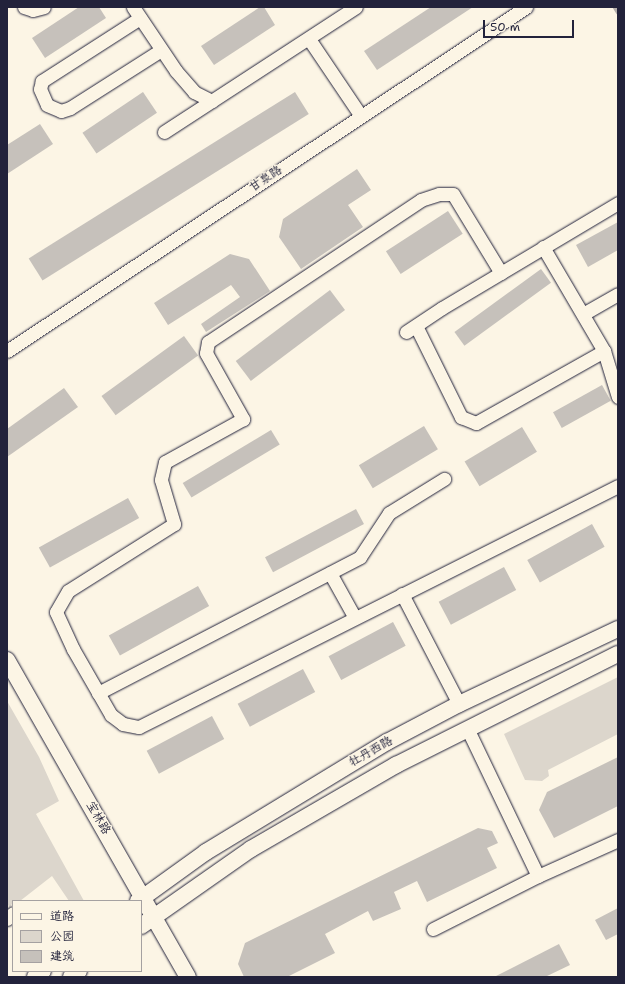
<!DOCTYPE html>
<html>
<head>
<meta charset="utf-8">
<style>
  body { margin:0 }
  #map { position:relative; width:625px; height:984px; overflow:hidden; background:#fcf5e5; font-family:"Shantell Sans","LXGW WenKai TC",sans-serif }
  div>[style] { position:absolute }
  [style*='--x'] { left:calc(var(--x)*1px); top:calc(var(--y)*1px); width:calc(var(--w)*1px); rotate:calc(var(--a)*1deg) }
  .green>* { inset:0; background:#dcd6cc }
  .stream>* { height:3.5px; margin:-1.75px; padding:0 1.75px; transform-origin:1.75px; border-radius:1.75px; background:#b2adab }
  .building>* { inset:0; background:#c6c1bb; transform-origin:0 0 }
  .roads { filter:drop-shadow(0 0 1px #22223b) drop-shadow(0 0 1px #22223b) }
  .minor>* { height:13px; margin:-6.5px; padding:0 6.5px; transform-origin:6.5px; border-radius:6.5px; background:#fcf5e5 }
  .tertiary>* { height:16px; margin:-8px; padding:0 8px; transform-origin:8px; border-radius:8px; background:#fcf5e5 }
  span { translate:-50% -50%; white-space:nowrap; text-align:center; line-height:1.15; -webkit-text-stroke:3px #fcf5e5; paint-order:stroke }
  .street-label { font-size:12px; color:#22223b }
  .frame { position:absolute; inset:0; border:8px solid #22223b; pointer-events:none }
  .legend { position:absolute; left:12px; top:900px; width:130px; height:72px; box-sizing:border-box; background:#fcf5e5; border:1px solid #a5a1a1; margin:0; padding:5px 7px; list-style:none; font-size:12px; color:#22223b }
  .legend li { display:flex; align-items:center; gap:8px; height:20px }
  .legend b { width:20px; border:1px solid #a5a1a1 }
  .scale { position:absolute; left:483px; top:20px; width:91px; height:18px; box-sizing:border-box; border:2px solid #22223b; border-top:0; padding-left:5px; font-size:12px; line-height:14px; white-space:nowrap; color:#22223b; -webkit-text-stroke:3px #fcf5e5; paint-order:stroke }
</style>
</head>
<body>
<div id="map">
  <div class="green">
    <i style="clip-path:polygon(618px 677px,618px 734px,548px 770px,549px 776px,542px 781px,525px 780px,504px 734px)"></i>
    <i style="clip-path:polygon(7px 701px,39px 757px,59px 801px,36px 814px,84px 901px,69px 901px,52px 876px,20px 901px,13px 901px,10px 908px,7px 903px)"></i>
  </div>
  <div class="stream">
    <i style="--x:615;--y:7;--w:6;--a:59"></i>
  </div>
  <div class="building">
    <i style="clip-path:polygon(79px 7px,99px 7px,106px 18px,45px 58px,32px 38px)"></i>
    <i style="clip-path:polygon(260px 7px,264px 7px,275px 25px,214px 65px,201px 46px)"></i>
    <i style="clip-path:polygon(431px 7px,473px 7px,377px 70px,364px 51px)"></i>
    <i style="left:143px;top:92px;width:25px;height:73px;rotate:56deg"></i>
    <i style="left:295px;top:92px;width:26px;height:314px;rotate:58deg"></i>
    <i style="clip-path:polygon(40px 124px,53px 144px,7px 174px,7px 145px)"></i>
    <i style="clip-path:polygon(357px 169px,371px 190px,348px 205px,363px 227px,301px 269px,279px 237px,283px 219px)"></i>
    <i style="left:448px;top:211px;width:27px;height:74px;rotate:57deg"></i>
    <i style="clip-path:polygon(618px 222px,618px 250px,588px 267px,576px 245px)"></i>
    <i style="clip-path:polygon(230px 254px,249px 259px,270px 291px,206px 332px,201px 324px,240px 297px,231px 285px,168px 325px,154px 303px)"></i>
    <i style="left:541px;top:269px;width:17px;height:107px;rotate:54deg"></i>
    <i style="left:330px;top:290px;width:25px;height:118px;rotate:53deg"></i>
    <i style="left:184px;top:336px;width:24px;height:102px;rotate:54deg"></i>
    <i style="left:602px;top:385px;width:18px;height:56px;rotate:61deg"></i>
    <i style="clip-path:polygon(64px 388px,78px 407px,7px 457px,7px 429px)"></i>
    <i style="left:424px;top:426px;width:27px;height:76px;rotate:59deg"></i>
    <i style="left:522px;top:427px;width:29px;height:67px;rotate:59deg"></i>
    <i style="left:271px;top:430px;width:17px;height:103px;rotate:59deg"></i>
    <i style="left:128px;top:498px;width:23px;height:102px;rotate:61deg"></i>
    <i style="left:356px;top:509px;width:17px;height:103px;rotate:62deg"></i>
    <i style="left:592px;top:524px;width:26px;height:74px;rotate:61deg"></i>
    <i style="left:504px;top:567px;width:26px;height:74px;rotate:62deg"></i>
    <i style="left:198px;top:586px;width:23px;height:102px;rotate:61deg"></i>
    <i style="left:393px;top:622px;width:27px;height:73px;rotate:62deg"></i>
    <i style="left:303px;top:669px;width:26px;height:74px;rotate:62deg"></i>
    <i style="left:212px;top:716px;width:26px;height:74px;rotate:62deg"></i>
    <i style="clip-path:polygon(618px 757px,618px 806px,554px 838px,539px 810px,547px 792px)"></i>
    <i style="clip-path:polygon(478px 828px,492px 831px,498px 843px,487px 848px,497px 868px,427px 902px,417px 881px,394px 892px,401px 909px,373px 921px,368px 911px,325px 934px,335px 953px,287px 977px,244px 977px,238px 964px,245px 943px)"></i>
    <i style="clip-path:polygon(618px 908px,618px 934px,606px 940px,595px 920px)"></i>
    <i style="clip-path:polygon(559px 944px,570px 965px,545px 977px,494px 977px)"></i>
  </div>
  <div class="roads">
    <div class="minor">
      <i style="--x:24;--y:7;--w:9;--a:18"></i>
      <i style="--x:33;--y:10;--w:11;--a:-15"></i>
      <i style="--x:133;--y:7;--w:77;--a:56.1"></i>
      <i style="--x:176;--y:71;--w:28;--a:49"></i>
      <i style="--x:194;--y:92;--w:20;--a:27"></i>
      <i style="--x:140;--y:18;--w:117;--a:147.3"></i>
      <i style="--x:42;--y:81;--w:8;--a:104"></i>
      <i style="--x:40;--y:89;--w:17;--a:66"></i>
      <i style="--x:47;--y:105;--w:15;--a:23"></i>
      <i style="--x:61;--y:111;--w:9;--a:-18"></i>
      <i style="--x:70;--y:108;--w:108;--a:-32.5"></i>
      <i style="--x:309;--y:39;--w:93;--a:56"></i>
      <i style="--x:164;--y:132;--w:229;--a:-33.1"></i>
      <i style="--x:543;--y:247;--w:121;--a:59.6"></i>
      <i style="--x:604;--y:351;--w:48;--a:73.1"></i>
      <i style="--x:501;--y:273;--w:92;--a:-121.3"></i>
      <i style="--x:453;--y:194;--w:14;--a:180"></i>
      <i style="--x:439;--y:194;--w:19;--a:162"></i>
      <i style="--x:421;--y:200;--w:256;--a:146.3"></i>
      <i style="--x:208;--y:342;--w:11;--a:100"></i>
      <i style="--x:206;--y:353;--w:76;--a:60.7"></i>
      <i style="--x:243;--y:419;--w:89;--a:151.1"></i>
      <i style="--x:165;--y:462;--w:18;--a:103"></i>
      <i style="--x:161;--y:480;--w:46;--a:73.5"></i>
      <i style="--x:174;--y:524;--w:125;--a:147.7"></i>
      <i style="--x:68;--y:591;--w:24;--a:120"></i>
      <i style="--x:56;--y:612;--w:41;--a:65.3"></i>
      <i style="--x:73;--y:649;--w:76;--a:60.1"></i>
      <i style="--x:111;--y:715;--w:15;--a:37"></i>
      <i style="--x:123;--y:724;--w:16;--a:11"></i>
      <i style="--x:139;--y:727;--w:536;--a:-26.71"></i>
      <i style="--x:583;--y:314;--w:40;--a:-29.7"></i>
      <i style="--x:416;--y:326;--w:102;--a:63.7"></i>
      <i style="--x:461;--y:417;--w:16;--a:22"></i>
      <i style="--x:476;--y:423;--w:147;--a:-29.4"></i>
      <i style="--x:406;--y:332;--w:43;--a:-33.7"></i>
      <i style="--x:442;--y:308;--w:205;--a:-30.8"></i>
      <i style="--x:7;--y:351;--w:623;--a:-33.54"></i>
      <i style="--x:330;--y:573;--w:51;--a:60.9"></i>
      <i style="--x:402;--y:594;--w:124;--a:62.6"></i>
      <i style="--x:98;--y:693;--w:295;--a:-27.4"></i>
      <i style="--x:360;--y:557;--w:53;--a:-56.6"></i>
      <i style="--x:389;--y:513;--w:65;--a:-31.7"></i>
      <i style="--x:467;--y:728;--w:164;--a:64.4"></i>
      <i style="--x:7;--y:919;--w:8;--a:-45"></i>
      <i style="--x:433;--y:929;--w:118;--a:-26.8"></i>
      <i style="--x:538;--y:876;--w:88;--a:-24.2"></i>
    </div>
    <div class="tertiary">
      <i style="--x:7;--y:660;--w:365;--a:60.3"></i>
      <i style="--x:138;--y:901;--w:84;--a:-35.8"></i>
      <i style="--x:206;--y:852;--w:212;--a:-31.3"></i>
      <i style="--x:387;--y:742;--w:81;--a:-27.8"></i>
      <i style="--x:459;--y:704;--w:176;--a:-25.3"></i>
      <i style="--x:141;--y:926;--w:134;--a:-35"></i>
      <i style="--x:251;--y:849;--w:168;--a:-30.1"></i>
      <i style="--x:396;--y:765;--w:248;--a:-26.6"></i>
      <i style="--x:35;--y:977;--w:10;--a:-37"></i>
      <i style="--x:71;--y:977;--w:10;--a:-37"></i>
    </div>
  </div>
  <div class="street-label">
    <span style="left:266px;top:179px;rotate:-34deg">甘泉路</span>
    <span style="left:371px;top:752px;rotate:-30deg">牡丹西路</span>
    <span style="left:98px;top:818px;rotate:60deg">宝林路</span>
  </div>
  <div class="frame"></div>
  <ul class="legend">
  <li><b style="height:5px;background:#fcf5e5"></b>道路</li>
  <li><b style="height:11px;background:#dcd6cc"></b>公园</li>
  <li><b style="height:11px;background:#c6c1bb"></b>建筑</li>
  </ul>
  <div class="scale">50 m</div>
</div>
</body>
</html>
